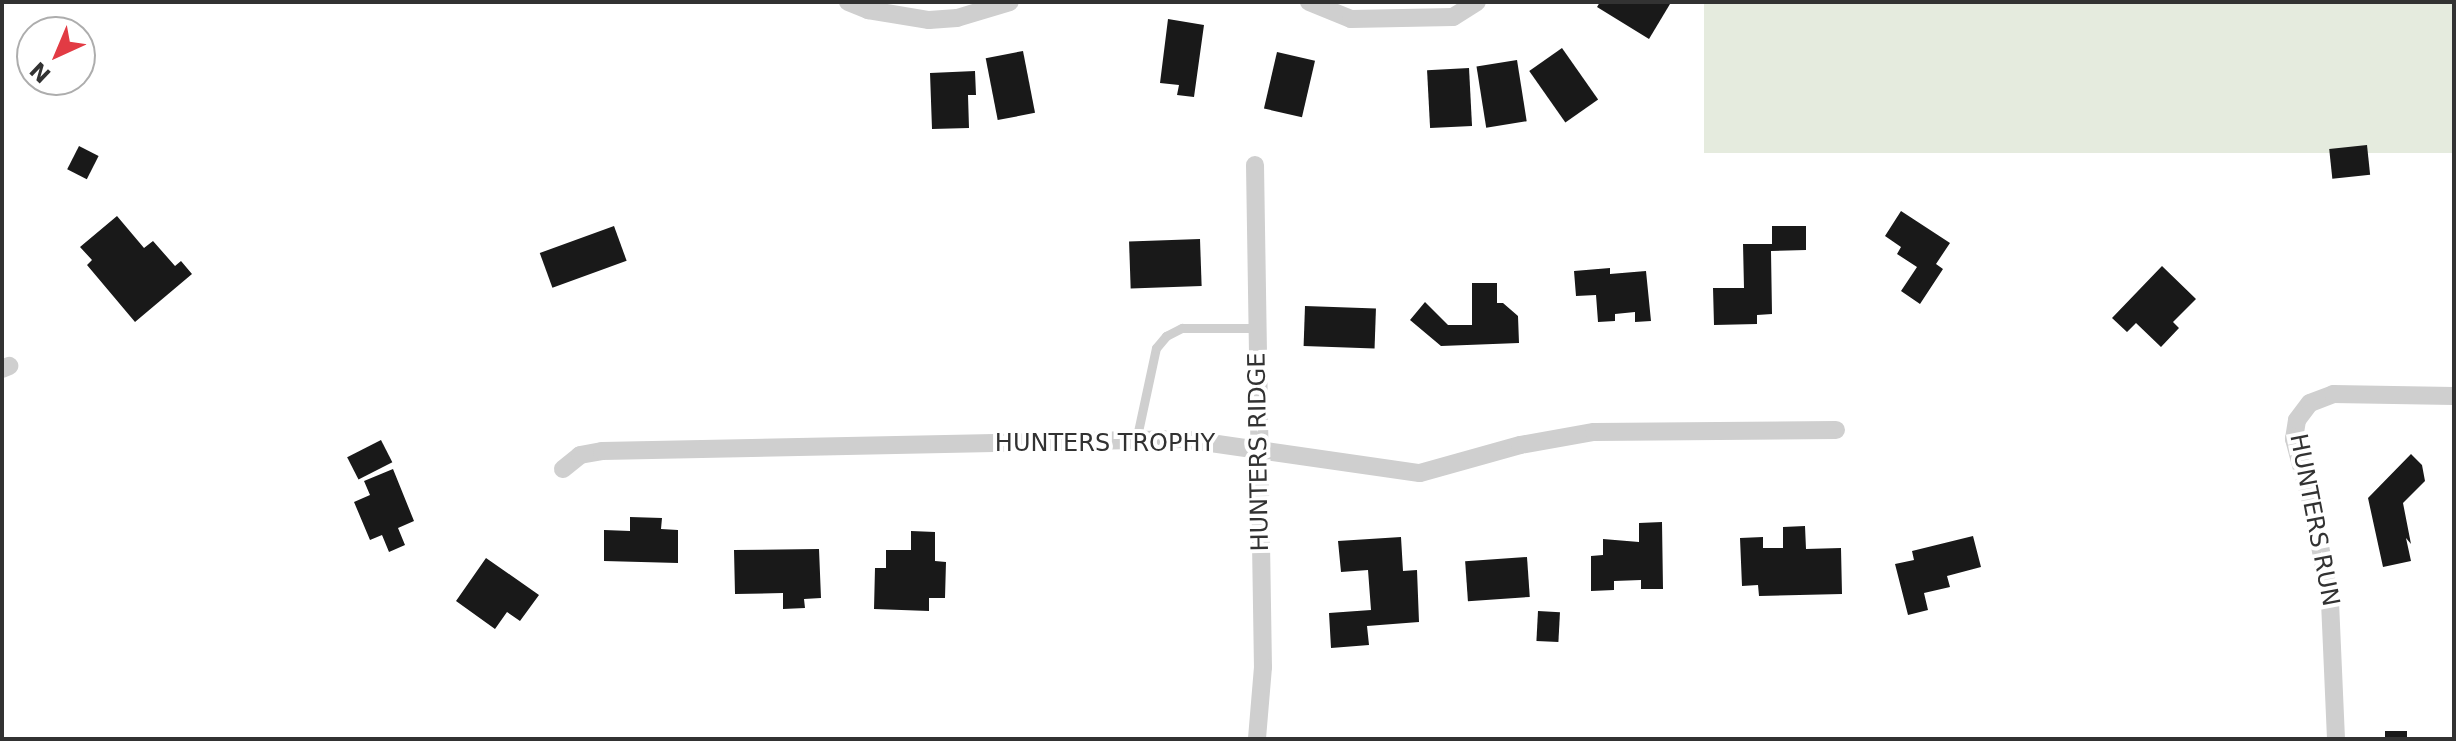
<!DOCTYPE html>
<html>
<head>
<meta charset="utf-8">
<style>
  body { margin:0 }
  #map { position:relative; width:2456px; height:741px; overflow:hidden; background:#fff; font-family:"DejaVu Sans",sans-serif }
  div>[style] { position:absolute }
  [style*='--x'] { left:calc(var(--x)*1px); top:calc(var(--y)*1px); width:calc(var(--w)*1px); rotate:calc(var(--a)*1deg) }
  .green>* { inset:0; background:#e5ebde; transform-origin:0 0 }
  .building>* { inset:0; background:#191919; transform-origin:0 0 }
  .service>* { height:9px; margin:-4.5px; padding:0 4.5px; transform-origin:4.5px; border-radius:4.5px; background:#cfcfcf }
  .minor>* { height:18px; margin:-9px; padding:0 9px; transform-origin:9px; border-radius:9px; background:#cfcfcf }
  span { translate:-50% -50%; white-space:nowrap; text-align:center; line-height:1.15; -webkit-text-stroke:8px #fff; paint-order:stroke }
  .street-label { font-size:24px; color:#323232 }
  .frame { position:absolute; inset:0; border:4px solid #323232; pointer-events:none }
  .north { position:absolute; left:16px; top:16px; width:80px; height:80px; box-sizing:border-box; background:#fff; border:2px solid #adadad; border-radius:50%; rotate:224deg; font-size:22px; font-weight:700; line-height:32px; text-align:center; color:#323232 }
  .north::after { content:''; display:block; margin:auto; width:28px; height:36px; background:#e23b44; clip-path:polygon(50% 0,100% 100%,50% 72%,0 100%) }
</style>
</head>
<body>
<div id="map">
  <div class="green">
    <i style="left:1704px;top:2px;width:750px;height:151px"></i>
  </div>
  <div class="building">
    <i style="clip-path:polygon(1600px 2px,1667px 2px,1670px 4px,1649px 39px,1597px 7px)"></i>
    <i style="clip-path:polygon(1168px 19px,1204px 25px,1194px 97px,1177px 95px,1179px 85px,1160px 83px)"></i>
    <i style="left:1562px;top:48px;width:63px;height:40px;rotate:55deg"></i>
    <i style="left:1023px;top:51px;width:63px;height:38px;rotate:79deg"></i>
    <i style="left:1277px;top:52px;width:39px;height:58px;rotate:13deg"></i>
    <i style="left:1517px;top:60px;width:62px;height:41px;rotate:81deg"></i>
    <i style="left:1469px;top:68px;width:58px;height:42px;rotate:87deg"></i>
    <i style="clip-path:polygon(975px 71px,976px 95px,968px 95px,969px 128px,932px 129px,930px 73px)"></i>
    <i style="left:2367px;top:145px;width:30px;height:38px;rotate:84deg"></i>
    <i style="left:79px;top:146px;width:22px;height:26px;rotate:27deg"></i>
    <i style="clip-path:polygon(1901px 211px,1950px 243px,1936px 264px,1943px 269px,1920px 304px,1901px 291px,1917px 267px,1897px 254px,1901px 247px,1885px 236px)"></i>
    <i style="clip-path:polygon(117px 216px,144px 248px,153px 241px,175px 266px,181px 261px,192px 274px,135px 322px,87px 265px,92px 260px,80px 247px)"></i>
    <i style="left:614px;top:226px;width:37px;height:79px;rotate:70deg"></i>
    <i style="clip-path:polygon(1772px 226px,1806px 226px,1806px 250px,1771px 251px,1772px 314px,1757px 315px,1757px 324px,1714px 325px,1713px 288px,1744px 288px,1743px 244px,1772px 244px)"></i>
    <i style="left:1200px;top:239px;width:47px;height:71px;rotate:88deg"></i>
    <i style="clip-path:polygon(2162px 266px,2196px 299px,2173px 322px,2179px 328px,2161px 347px,2136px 323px,2127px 332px,2112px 318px)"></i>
    <i style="clip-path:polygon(1610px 268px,1610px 274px,1646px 271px,1651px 321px,1635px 322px,1635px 312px,1615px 314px,1615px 321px,1598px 322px,1596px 295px,1576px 296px,1574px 271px)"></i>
    <i style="clip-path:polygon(1472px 283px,1497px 283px,1497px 303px,1503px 303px,1518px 316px,1519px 343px,1441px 346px,1410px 320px,1425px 302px,1448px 325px,1472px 325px)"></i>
    <i style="left:1305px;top:306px;width:71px;height:40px;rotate:2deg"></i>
    <i style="left:381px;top:440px;width:25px;height:38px;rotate:63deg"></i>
    <i style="clip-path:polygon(2411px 454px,2422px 465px,2425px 481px,2403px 503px,2411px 544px,2406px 538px,2411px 561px,2383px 567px,2368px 498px)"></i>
    <i style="clip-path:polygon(393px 469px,414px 521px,398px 528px,405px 545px,389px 552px,382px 535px,370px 540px,354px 502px,370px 495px,364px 481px)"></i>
    <i style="clip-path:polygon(630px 517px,662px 518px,661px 529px,678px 530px,678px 563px,604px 561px,604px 530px,630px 531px)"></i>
    <i style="clip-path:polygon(1662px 522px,1663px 589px,1641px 589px,1641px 580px,1614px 581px,1614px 590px,1591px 591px,1591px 556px,1603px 555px,1603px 539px,1639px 542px,1639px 523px)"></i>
    <i style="clip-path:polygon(1805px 526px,1806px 549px,1841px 548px,1842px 594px,1759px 596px,1758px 585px,1742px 586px,1740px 538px,1763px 537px,1763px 548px,1783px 548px,1783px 527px)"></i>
    <i style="clip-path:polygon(911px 531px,935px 532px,935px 561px,946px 562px,945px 598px,929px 598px,929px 611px,874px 609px,875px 568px,886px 568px,886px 550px,911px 550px)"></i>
    <i style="clip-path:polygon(1973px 536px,1981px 567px,1947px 576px,1950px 587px,1924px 593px,1928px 610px,1908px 615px,1895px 564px,1914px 560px,1912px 551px)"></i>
    <i style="clip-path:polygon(1401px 537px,1403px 571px,1417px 570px,1419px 622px,1367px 626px,1369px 645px,1331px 648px,1329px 613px,1371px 610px,1368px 570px,1341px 572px,1338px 541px)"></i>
    <i style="clip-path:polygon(819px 549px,821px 598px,804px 599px,805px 608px,783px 609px,783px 593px,735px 594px,734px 550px)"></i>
    <i style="left:1527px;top:557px;width:40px;height:62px;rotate:86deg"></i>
    <i style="clip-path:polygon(486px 558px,539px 595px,520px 621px,507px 612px,495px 629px,456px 601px)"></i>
    <i style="left:1538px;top:611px;width:22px;height:30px;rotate:3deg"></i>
    <i style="left:2385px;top:731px;width:22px;height:8px"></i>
  </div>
  <div class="service">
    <i style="--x:1136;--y:441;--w:95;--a:-77.9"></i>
    <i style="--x:1156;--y:348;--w:16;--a:-50"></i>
    <i style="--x:1166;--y:336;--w:18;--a:-27"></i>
    <i style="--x:1182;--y:328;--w:75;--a:0"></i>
  </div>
  <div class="minor">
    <i style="--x:848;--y:2;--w:22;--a:22"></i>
    <i style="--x:868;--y:10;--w:62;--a:9.3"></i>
    <i style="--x:929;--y:20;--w:28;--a:-4"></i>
    <i style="--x:957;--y:18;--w:55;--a:-16.8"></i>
    <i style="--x:1309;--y:2;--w:45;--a:22"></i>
    <i style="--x:1351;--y:19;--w:102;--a:-1.1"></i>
    <i style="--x:1453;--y:17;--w:28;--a:-32"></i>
    <i style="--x:1255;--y:165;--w:502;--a:89.09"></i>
    <i style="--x:1263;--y:667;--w:72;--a:94.8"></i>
    <i style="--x:2;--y:369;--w:8;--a:-23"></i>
    <i style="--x:563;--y:469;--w:22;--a:-39"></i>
    <i style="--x:580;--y:455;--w:22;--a:-10"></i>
    <i style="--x:602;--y:451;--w:581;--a:-1.18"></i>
    <i style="--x:1183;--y:439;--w:239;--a:8.2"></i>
    <i style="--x:1420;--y:473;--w:104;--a:-15.6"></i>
    <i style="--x:1520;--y:445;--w:75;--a:-10"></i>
    <i style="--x:1594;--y:432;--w:242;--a:-0.5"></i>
    <i style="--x:2336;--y:739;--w:140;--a:-92.5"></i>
    <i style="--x:2330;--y:599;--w:86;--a:-100.7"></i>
    <i style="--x:2314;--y:514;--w:78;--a:-104.9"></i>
    <i style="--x:2294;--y:439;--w:19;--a:-81"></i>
    <i style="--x:2297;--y:420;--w:21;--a:-53"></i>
    <i style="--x:2310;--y:403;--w:25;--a:-21"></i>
    <i style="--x:2333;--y:394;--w:121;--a:0.9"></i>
  </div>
  <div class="street-label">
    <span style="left:1105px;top:444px">HUNTERS TROPHY</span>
    <span style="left:1259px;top:452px;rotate:-91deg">HUNTERS RIDGE</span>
    <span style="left:2314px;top:520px;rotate:79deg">HUNTERS RUN</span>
  </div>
  <div class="frame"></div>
  <div class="north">N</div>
</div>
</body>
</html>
